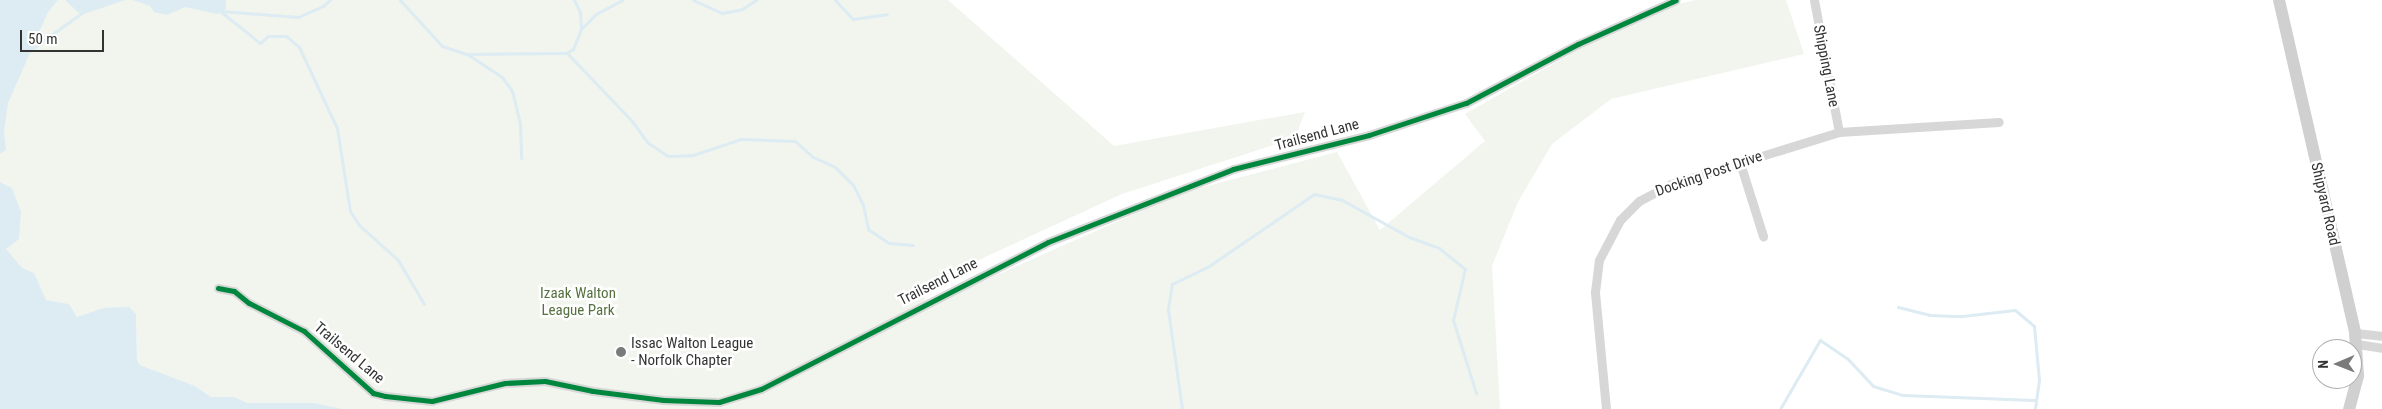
<!DOCTYPE html>
<html>
<head>
<meta charset="utf-8">
<style>
  body { margin:0 }
  #map { position:relative; width:2382px; height:409px; overflow:hidden; background:#fff; font-family:"Roboto Condensed",sans-serif }
  div>[style] { position:absolute }
  [style*='--x'] { left:calc(var(--x)*1px); top:calc(var(--y)*1px); width:calc(var(--w)*1px); rotate:calc(var(--a)*1deg) }
  .green>* { inset:0; background:#f1f5ed }
  .water>* { inset:0; background:#ddebf3 }
  .stream>* { height:3px; margin:-1.5px; padding:0 1.5px; transform-origin:1.5px; border-radius:1.5px; background:#ddebf3 }
  .street>* { height:9px; margin:-4.5px; padding:0 4.5px; transform-origin:4.5px; border-radius:4.5px; background:#d7d7d7 }
  .secondary>* { height:12px; margin:-6px; padding:0 6px; transform-origin:6px; border-radius:6px; background:#d0d0d0 }
  .cycleway>* { height:5px; margin:-2.5px; padding:0 2.5px; transform-origin:2.5px; border-radius:2.5px; background:#00873e }
  .dots>* { width:14px; height:14px; translate:-50% -50%; box-sizing:border-box; border:2px solid #fff; border-radius:50% }
  span { translate:-50% -50%; white-space:nowrap; text-align:center; line-height:1.15; -webkit-text-stroke:5px #fff; paint-order:stroke }
  .street-label { font-size:15px; color:#333 }
  .park-label { font-size:15px; color:#56703f }
  .poi-label { font-size:15px; color:#333 }
  .left { translate:0 -50%; text-align:left }
  .north { position:absolute; left:2312px; top:339px; width:50px; height:50px; box-sizing:border-box; background:#fff; border:1px solid #adadad; border-radius:50%; rotate:269deg; font-size:14px; font-weight:700; line-height:20px; text-align:center; color:#333 }
  .north::after { content:''; display:block; margin:auto; width:18px; height:22px; background:#7a7a7a; clip-path:polygon(50% 0,100% 100%,50% 72%,0 100%) }
  .scale { position:absolute; left:20px; top:30px; width:84px; height:22px; box-sizing:border-box; border:2px solid #333; border-top:0; padding-left:6px; font-size:15px; line-height:18px; white-space:nowrap; color:#333; -webkit-text-stroke:4px #fff; paint-order:stroke }
</style>
</head>
<body>
<div id="map">
  <div class="green">
    <i style="clip-path:polygon(0 0,948px 0,1114px 146px,1305px 112px,1295px 138px,1122px 194px,918px 288px,929px 305px,1184px 192px,1337px 152px,1380px 230px,1485px 141px,1465px 114px,1646px 11px,1696px 0,1786px 0,1804px 54px,1611px 99px,1552px 144px,1518px 202px,1492px 266px,1500px 409px,240px 409px,234px 397px,211px 397px,195px 386px,140px 365px,137px 361px,136px 314px,103px 308px,77px 317px,69px 304px,46px 300px,0 279px)"></i>
  </div>
  <div class="water">
    <i style="clip-path:polygon(0 0,58px 0,48px 12px,8px 103px,4px 132px,6px 150px,0 154px)"></i>
    <i style="clip-path:polygon(65px 0,125px 0,81px 15px)"></i>
    <i style="clip-path:polygon(133px 0,226px 0,226px 9px,217px 14px,185px 7px,167px 15px,154px 12px,150px 6px)"></i>
    <i style="clip-path:polygon(0 182px,12px 188px,21px 212px,19px 239px,6px 249px,22px 268px,34px 273px,46px 300px,69px 304px,77px 317px,103px 308px,129px 307px,136px 314px,137px 361px,140px 365px,195px 386px,211px 397px,234px 397px,247px 403px,313px 403px,342px 409px,0 409px)"></i>
  </div>
  <div class="stream">
    <i style="--x:400;--y:0;--w:62;--a:47.6"></i>
    <i style="--x:442;--y:46;--w:25;--a:18"></i>
    <i style="--x:466;--y:54;--w:101;--a:-0.6"></i>
    <i style="--x:567;--y:53;--w:94;--a:46.3"></i>
    <i style="--x:632;--y:121;--w:26;--a:54"></i>
    <i style="--x:647;--y:142;--w:25;--a:34"></i>
    <i style="--x:668;--y:156;--w:25;--a:-2"></i>
    <i style="--x:693;--y:155;--w:51;--a:-18.4"></i>
    <i style="--x:741;--y:139;--w:54;--a:2.1"></i>
    <i style="--x:795;--y:141;--w:24;--a:42"></i>
    <i style="--x:813;--y:157;--w:24;--a:24"></i>
    <i style="--x:835;--y:167;--w:25;--a:45"></i>
    <i style="--x:853;--y:185;--w:22;--a:63"></i>
    <i style="--x:863;--y:205;--w:25;--a:78"></i>
    <i style="--x:868;--y:229;--w:25;--a:34"></i>
    <i style="--x:889;--y:243;--w:24;--a:5"></i>
    <i style="--x:693;--y:0;--w:32;--a:24"></i>
    <i style="--x:722;--y:13;--w:20;--a:-11"></i>
    <i style="--x:742;--y:9;--w:17;--a:-33"></i>
    <i style="--x:835;--y:0;--w:26;--a:47"></i>
    <i style="--x:853;--y:19;--w:34;--a:-8"></i>
    <i style="--x:220;--y:11;--w:51;--a:38.7"></i>
    <i style="--x:260;--y:43;--w:11;--a:-41"></i>
    <i style="--x:268;--y:36;--w:18;--a:0"></i>
    <i style="--x:286;--y:36;--w:17;--a:40"></i>
    <i style="--x:299;--y:47;--w:89;--a:64.9"></i>
    <i style="--x:337;--y:128;--w:84;--a:81.1"></i>
    <i style="--x:350;--y:211;--w:17;--a:57"></i>
    <i style="--x:359;--y:225;--w:52;--a:41.9"></i>
    <i style="--x:398;--y:260;--w:51;--a:59.4"></i>
    <i style="--x:221;--y:11;--w:77;--a:4.5"></i>
    <i style="--x:298;--y:17;--w:27;--a:-24"></i>
    <i style="--x:323;--y:6;--w:9;--a:-41"></i>
    <i style="--x:581;--y:29;--w:21;--a:-45"></i>
    <i style="--x:596;--y:14;--w:30;--a:-28"></i>
    <i style="--x:29;--y:51;--w:67;--a:-35.8"></i>
    <i style="--x:567;--y:53;--w:7;--a:-34"></i>
    <i style="--x:573;--y:49;--w:22;--a:-68"></i>
    <i style="--x:581;--y:29;--w:17;--a:-93"></i>
    <i style="--x:580;--y:12;--w:13;--a:-117"></i>
    <i style="--x:467;--y:54;--w:42;--a:33.3"></i>
    <i style="--x:502;--y:77;--w:17;--a:54"></i>
    <i style="--x:512;--y:91;--w:33;--a:76"></i>
    <i style="--x:520;--y:123;--w:35;--a:88"></i>
    <i style="--x:1898;--y:307;--w:32;--a:14"></i>
    <i style="--x:1929;--y:315;--w:33;--a:2"></i>
    <i style="--x:1962;--y:316;--w:53;--a:-6.5"></i>
    <i style="--x:2015;--y:310;--w:25;--a:40"></i>
    <i style="--x:2034;--y:326;--w:54;--a:84.7"></i>
    <i style="--x:2039;--y:380;--w:29;--a:98"></i>
    <i style="--x:1182;--y:409;--w:101;--a:-98"></i>
    <i style="--x:1168;--y:309;--w:25;--a:-81"></i>
    <i style="--x:1172;--y:284;--w:41;--a:-25.9"></i>
    <i style="--x:1209;--y:266;--w:127;--a:-34.4"></i>
    <i style="--x:1314;--y:194;--w:29;--a:12"></i>
    <i style="--x:1342;--y:200;--w:77;--a:28.9"></i>
    <i style="--x:1409;--y:237;--w:32;--a:20"></i>
    <i style="--x:1439;--y:248;--w:33;--a:39"></i>
    <i style="--x:1465;--y:269;--w:52;--a:103.2"></i>
    <i style="--x:1453;--y:320;--w:77;--a:72.5"></i>
    <i style="--x:1780;--y:409;--w:80;--a:-59.9"></i>
    <i style="--x:1820;--y:340;--w:32;--a:34"></i>
    <i style="--x:1847;--y:358;--w:38;--a:47"></i>
    <i style="--x:1873;--y:386;--w:31;--a:17"></i>
    <i style="--x:1903;--y:395;--w:133;--a:2.2"></i>
  </div>
  <div class="street">
    <i style="--x:1814;--y:0;--w:134;--a:79.3"></i>
    <i style="--x:1740;--y:163;--w:77;--a:72.5"></i>
    <i style="--x:218;--y:288;--w:16;--a:11"></i>
    <i style="--x:234;--y:291;--w:19;--a:39"></i>
    <i style="--x:249;--y:303;--w:62;--a:27"></i>
    <i style="--x:304;--y:331;--w:93;--a:41.9"></i>
    <i style="--x:373;--y:393;--w:12;--a:14"></i>
    <i style="--x:385;--y:396;--w:47;--a:6.1"></i>
    <i style="--x:432;--y:401;--w:75;--a:-13.9"></i>
    <i style="--x:505;--y:383;--w:40;--a:-2.9"></i>
    <i style="--x:545;--y:381;--w:49;--a:11.8"></i>
    <i style="--x:593;--y:391;--w:71;--a:7.3"></i>
    <i style="--x:663;--y:400;--w:56;--a:2"></i>
    <i style="--x:719;--y:402;--w:44;--a:-17.2"></i>
    <i style="--x:761;--y:389;--w:322;--a:-27.1"></i>
    <i style="--x:1048;--y:242;--w:199;--a:-21.5"></i>
    <i style="--x:1233;--y:169;--w:140;--a:-14"></i>
    <i style="--x:1369;--y:135;--w:102;--a:-18.3"></i>
    <i style="--x:1466;--y:103;--w:127;--a:-27.8"></i>
    <i style="--x:1578;--y:44;--w:107;--a:-24.2"></i>
    <i style="--x:2355;--y:333;--w:27;--a:6"></i>
    <i style="--x:2357;--y:344;--w:25;--a:9"></i>
    <i style="--x:1606;--y:409;--w:118;--a:-95.4"></i>
    <i style="--x:1595;--y:292;--w:32;--a:-83"></i>
    <i style="--x:1599;--y:260;--w:45;--a:-62.3"></i>
    <i style="--x:1620;--y:220;--w:27;--a:-45"></i>
    <i style="--x:1639;--y:201;--w:36;--a:-28"></i>
    <i style="--x:1671;--y:184;--w:176;--a:-17.2"></i>
    <i style="--x:1839;--y:132;--w:160;--a:-3.6"></i>
  </div>
  <div class="secondary">
    <i style="--x:2279;--y:0;--w:342;--a:77.1"></i>
    <i style="--x:2355;--y:333;--w:43;--a:86"></i>
    <i style="--x:2358;--y:376;--w:34;--a:105"></i>
  </div>
  <div class="cycleway">
    <i style="--x:218;--y:288;--w:16;--a:11"></i>
    <i style="--x:234;--y:291;--w:19;--a:39"></i>
    <i style="--x:249;--y:303;--w:62;--a:27"></i>
    <i style="--x:304;--y:331;--w:93;--a:41.9"></i>
    <i style="--x:373;--y:393;--w:12;--a:14"></i>
    <i style="--x:385;--y:396;--w:47;--a:6.1"></i>
    <i style="--x:432;--y:401;--w:75;--a:-13.9"></i>
    <i style="--x:505;--y:383;--w:40;--a:-2.9"></i>
    <i style="--x:545;--y:381;--w:49;--a:11.8"></i>
    <i style="--x:593;--y:391;--w:71;--a:7.3"></i>
    <i style="--x:663;--y:400;--w:56;--a:2"></i>
    <i style="--x:719;--y:402;--w:44;--a:-17.2"></i>
    <i style="--x:761;--y:389;--w:322;--a:-27.1"></i>
    <i style="--x:1048;--y:242;--w:199;--a:-21.5"></i>
    <i style="--x:1233;--y:169;--w:140;--a:-14"></i>
    <i style="--x:1369;--y:135;--w:102;--a:-18.3"></i>
    <i style="--x:1466;--y:103;--w:127;--a:-27.8"></i>
    <i style="--x:1578;--y:44;--w:107;--a:-24.2"></i>
  </div>
  <div class="dots">
    <i style="left:621px;top:352px;background:#7a7a7a"></i>
  </div>
  <div class="street-label">
    <span style="left:1826px;top:66px;rotate:79deg">Shipping Lane</span>
    <span style="left:1317px;top:135px;rotate:-15deg">Trailsend Lane</span>
    <span style="left:1709px;top:174px;rotate:-19deg">Docking Post Drive</span>
    <span style="left:2325px;top:204px;rotate:77deg">Shipyard Road</span>
    <span style="left:938px;top:282px;rotate:-27deg">Trailsend Lane</span>
    <span style="left:349px;top:353px;rotate:40deg">Trailsend Lane</span>
  </div>
  <div class="park-label">
    <span style="left:578px;top:302px">Izaak Walton<br>League Park</span>
  </div>
  <div class="poi-label">
    <span class="left" style="left:631px;top:352px">Issac Walton League<br>- Norfolk Chapter</span>
  </div>
  <div class="north">N</div>
  <div class="scale">50 m</div>
</div>
</body>
</html>
